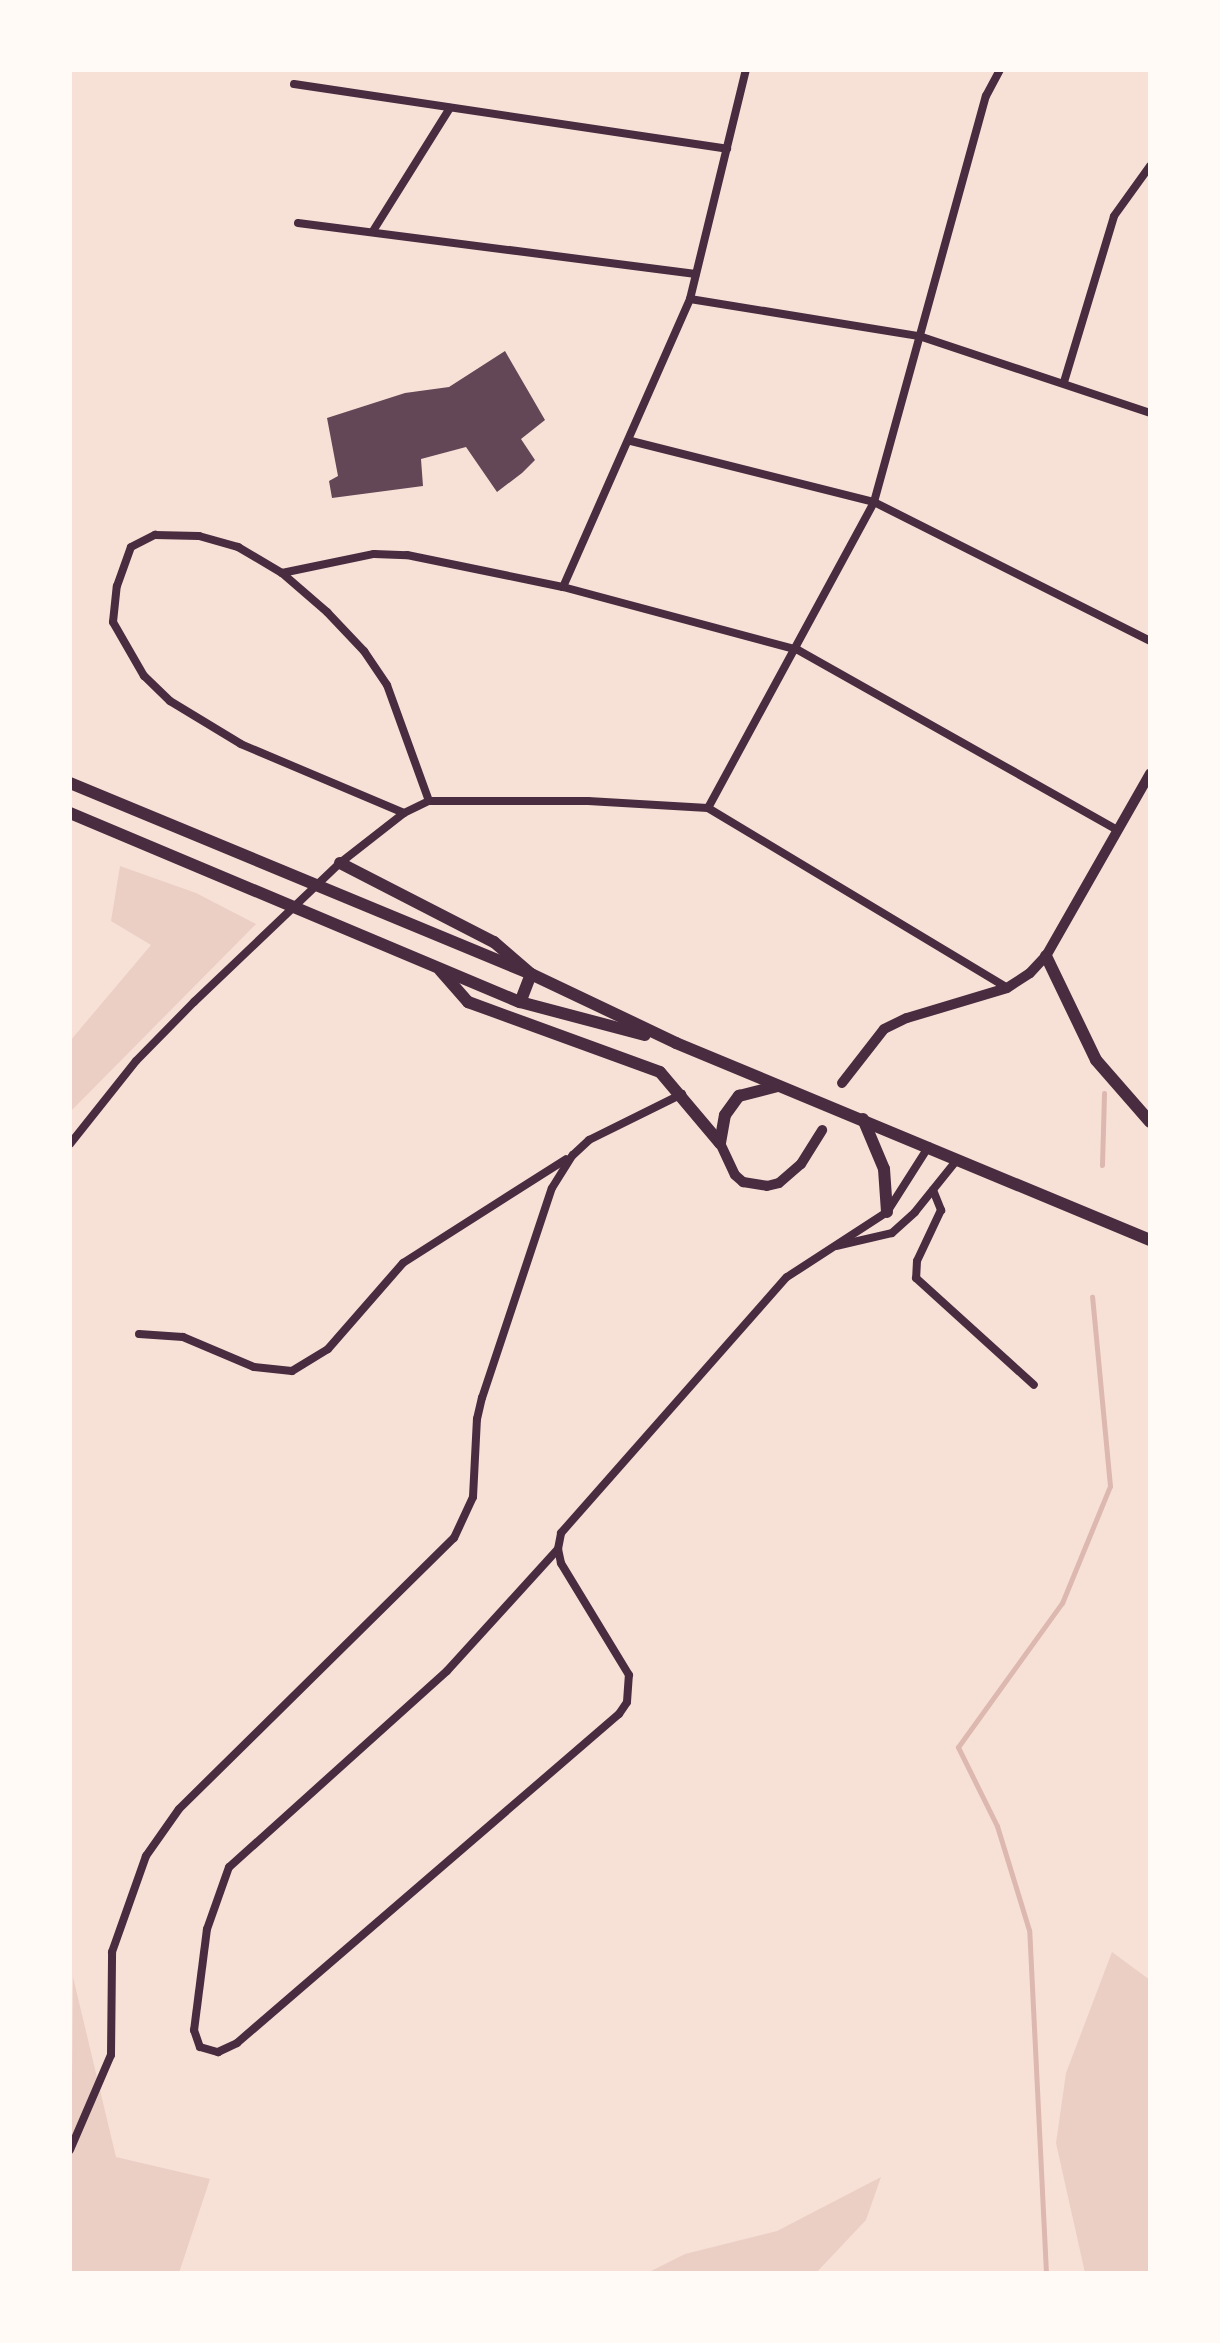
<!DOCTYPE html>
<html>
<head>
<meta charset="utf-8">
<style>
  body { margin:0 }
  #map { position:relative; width:1220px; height:2343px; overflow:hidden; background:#f7e1d7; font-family:Rubik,sans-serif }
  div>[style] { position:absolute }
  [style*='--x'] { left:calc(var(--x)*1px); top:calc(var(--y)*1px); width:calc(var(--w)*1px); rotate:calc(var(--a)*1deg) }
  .green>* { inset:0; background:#ebcfc5 }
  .stream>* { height:5px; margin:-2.5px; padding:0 2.5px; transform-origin:2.5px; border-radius:2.5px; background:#dcb8b0 }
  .building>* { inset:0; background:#644757 }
  .minor>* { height:8px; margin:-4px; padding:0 4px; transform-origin:4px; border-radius:4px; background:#4a2c40 }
  .tertiary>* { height:10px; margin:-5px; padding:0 5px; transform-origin:5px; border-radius:5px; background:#4a2c40 }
  .primary>* { height:12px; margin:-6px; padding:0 6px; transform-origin:6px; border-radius:6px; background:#4a2c40 }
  span { translate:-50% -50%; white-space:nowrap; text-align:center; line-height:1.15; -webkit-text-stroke:10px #fffaf5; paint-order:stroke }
  .frame { position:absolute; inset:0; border:72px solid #fffaf5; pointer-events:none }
</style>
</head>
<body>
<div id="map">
  <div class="green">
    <i style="clip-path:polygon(120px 866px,196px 893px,256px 924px,70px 1112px,70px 1041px,151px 945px,111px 921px)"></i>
    <i style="clip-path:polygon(1112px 1952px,1150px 1980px,1150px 2273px,1085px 2273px,1056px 2143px,1066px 2073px)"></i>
    <i style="clip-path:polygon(73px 1977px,116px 2157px,210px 2179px,179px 2273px,70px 2273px)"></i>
    <i style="clip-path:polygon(881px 2177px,866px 2220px,816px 2273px,647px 2273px,685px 2254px,777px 2231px)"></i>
  </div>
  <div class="stream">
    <i style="--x:1102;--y:1165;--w:72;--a:-88.4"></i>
    <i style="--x:1046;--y:2273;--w:343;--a:-92.8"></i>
    <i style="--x:1029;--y:1930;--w:109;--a:-107.1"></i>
    <i style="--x:997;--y:1826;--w:88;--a:-116.3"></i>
    <i style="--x:958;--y:1747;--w:178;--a:-54.2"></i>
    <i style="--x:1062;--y:1603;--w:126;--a:-67.7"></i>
    <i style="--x:1110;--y:1486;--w:190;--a:-95.4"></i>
  </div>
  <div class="building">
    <i style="clip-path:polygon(505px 351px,545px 420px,521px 439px,535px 460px,522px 473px,497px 492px,466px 447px,421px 459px,423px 486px,332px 498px,329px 481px,338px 476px,327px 418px,405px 393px,449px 387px)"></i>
  </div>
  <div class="minor">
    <i style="--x:294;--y:84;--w:438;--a:8.5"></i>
    <i style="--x:298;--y:223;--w:401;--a:7.3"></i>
    <i style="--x:373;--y:231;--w:145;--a:-58"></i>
    <i style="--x:690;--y:299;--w:232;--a:9.2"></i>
    <i style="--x:919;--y:336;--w:243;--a:18.4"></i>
    <i style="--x:1064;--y:382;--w:173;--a:-73.2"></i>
    <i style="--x:1114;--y:216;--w:62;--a:-54.2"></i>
    <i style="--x:631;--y:441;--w:251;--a:14.1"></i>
    <i style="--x:874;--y:502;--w:309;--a:26.7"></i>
    <i style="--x:282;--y:573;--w:94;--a:-11.7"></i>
    <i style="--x:374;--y:554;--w:33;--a:2"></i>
    <i style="--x:407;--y:555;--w:159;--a:11.6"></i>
    <i style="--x:563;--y:587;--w:243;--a:15"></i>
    <i style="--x:798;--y:650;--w:367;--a:29.4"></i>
    <i style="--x:563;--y:587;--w:315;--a:-66.2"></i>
    <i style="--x:690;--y:299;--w:236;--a:-76.3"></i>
    <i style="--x:708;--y:808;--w:348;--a:-61.5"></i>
    <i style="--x:874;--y:502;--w:421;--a:-74.6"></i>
    <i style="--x:986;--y:96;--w:30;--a:-62"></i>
    <i style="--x:404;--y:813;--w:177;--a:-157.1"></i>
    <i style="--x:241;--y:744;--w:83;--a:-148.8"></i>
    <i style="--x:170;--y:701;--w:36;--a:-136"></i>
    <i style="--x:144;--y:676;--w:62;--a:-119.9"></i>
    <i style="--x:113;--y:622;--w:36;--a:-84"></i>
    <i style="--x:117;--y:586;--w:41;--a:-70.3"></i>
    <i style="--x:131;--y:547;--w:27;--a:-27"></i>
    <i style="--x:155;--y:535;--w:44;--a:1.3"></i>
    <i style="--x:199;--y:536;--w:41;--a:15.8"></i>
    <i style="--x:238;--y:547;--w:51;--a:30.6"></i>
    <i style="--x:282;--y:573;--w:60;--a:40.9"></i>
    <i style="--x:327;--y:612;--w:54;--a:46.5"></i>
    <i style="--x:364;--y:651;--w:41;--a:55.9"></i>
    <i style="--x:387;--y:685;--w:123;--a:70.1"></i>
    <i style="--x:70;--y:1144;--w:106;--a:-51.5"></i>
    <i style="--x:136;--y:1061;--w:83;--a:-45.5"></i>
    <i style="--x:194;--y:1002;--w:202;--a:-43.6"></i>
    <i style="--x:340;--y:863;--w:81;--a:-38"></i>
    <i style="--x:404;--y:813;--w:28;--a:-26"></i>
    <i style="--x:429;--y:801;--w:159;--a:0"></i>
    <i style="--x:588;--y:801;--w:120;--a:3.3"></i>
    <i style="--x:708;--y:808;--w:349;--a:31"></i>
    <i style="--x:933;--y:1190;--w:22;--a:68"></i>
    <i style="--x:941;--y:1210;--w:56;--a:115.2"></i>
    <i style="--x:917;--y:1261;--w:17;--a:93"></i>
    <i style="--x:916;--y:1278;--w:159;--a:42.2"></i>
    <i style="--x:836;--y:1246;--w:57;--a:-13.1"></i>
    <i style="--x:892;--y:1233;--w:31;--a:-42"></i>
    <i style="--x:915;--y:1212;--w:67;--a:-51.1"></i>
    <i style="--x:139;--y:1334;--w:44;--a:3.9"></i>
    <i style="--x:183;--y:1337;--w:77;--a:22.9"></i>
    <i style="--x:254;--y:1367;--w:38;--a:6"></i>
    <i style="--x:292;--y:1371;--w:42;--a:-31.4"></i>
    <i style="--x:328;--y:1349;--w:114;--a:-48.9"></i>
    <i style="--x:403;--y:1263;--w:193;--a:-32.5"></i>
    <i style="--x:558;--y:1549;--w:165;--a:132.3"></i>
    <i style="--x:447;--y:1671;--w:293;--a:138"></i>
    <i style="--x:229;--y:1867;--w:66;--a:109.5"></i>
    <i style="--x:207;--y:1929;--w:102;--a:97.3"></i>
    <i style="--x:194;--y:2030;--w:18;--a:71"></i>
    <i style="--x:200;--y:2047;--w:19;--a:16"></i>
    <i style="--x:218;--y:2052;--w:21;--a:-25"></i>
    <i style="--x:237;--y:2043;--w:504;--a:-40.74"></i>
    <i style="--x:619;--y:1714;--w:14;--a:-56"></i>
    <i style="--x:627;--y:1702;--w:27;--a:-86"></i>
    <i style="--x:629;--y:1675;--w:131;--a:-121.3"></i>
    <i style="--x:561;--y:1563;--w:14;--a:-102"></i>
    <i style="--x:558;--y:1549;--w:16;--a:-79"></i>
    <i style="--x:561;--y:1533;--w:341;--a:-48.6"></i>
    <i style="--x:787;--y:1277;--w:119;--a:-33"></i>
    <i style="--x:887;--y:1212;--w:78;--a:-57.5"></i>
    <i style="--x:70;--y:2150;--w:103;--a:-66.7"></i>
    <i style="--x:111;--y:2055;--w:103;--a:-89.4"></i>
    <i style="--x:112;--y:1952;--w:102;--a:-70.5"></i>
    <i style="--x:146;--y:1856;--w:57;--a:-54.9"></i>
    <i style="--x:179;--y:1809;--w:386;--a:-44.6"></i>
    <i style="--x:454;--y:1538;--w:45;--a:-65.1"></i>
    <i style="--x:473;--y:1497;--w:78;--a:-87.1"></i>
    <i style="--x:477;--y:1419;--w:22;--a:-77"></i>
    <i style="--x:482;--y:1398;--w:221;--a:-71.6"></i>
    <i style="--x:552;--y:1188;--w:39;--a:-58"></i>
    <i style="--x:573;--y:1155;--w:22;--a:-43"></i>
    <i style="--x:589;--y:1140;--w:104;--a:-26.3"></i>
  </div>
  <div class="tertiary">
    <i style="--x:842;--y:1083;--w:68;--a:-52.1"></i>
    <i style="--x:884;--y:1029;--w:25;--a:-26"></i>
    <i style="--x:907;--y:1018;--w:104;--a:-16.7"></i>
    <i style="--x:1007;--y:988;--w:27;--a:-33"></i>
    <i style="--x:1030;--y:973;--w:23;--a:-47"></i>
    <i style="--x:1046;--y:956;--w:210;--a:-60.3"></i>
    <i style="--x:720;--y:1143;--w:35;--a:65"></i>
    <i style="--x:735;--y:1175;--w:11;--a:41"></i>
    <i style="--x:743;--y:1182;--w:24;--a:9"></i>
    <i style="--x:767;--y:1186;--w:12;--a:-14"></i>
    <i style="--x:779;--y:1183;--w:29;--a:-41"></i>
    <i style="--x:801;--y:1164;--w:40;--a:-58"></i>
  </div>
  <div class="primary">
    <i style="--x:70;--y:783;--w:499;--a:22.5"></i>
    <i style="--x:531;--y:974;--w:161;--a:25.4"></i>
    <i style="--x:676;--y:1043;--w:513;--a:22.57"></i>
    <i style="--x:70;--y:813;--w:488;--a:22.8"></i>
    <i style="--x:520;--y:1002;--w:129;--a:14.8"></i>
    <i style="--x:340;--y:863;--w:173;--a:27.2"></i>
    <i style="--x:494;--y:942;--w:49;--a:40.9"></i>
    <i style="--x:531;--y:974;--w:30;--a:111"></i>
    <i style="--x:1046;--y:956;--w:115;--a:64.3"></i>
    <i style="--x:1096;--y:1060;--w:82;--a:48.9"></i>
    <i style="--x:440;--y:970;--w:43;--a:48.8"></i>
    <i style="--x:468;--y:1002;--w:204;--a:20"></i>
    <i style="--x:660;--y:1072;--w:93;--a:49.8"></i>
    <i style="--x:863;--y:1119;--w:54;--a:67.2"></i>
    <i style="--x:884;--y:1169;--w:43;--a:86"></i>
    <i style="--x:720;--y:1143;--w:28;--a:-80"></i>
    <i style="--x:725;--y:1115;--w:24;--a:-54"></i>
    <i style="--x:739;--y:1096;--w:40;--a:-14.4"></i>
  </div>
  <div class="frame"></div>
</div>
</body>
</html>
